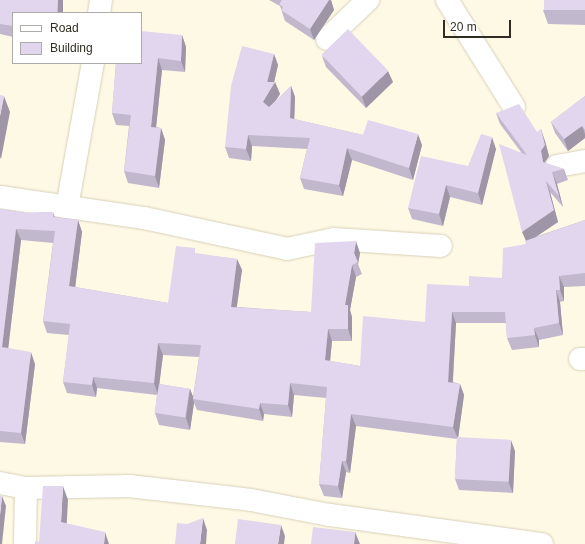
<!DOCTYPE html>
<html>
<head>
<meta charset="utf-8">
<style>
  body { margin:0 }
  #map { position:relative; width:585px; height:544px; overflow:hidden; background:#fef9e5; font-family:Helvetica,sans-serif }
  div>[style] { position:absolute }
  [style*='--x'] { left:calc(var(--x)*1px); top:calc(var(--y)*1px); width:calc(var(--w)*1px); rotate:calc(var(--a)*1deg) }
  .roads { filter:drop-shadow(0 0 1px #d7d0b8) drop-shadow(0 0 1px #d7d0b8) }
  .minor>* { height:22px; margin:-11px; padding:0 11px; transform-origin:11px; border-radius:11px; background:#fff }
  .wall>* { inset:0; background:#c2b8cd }
  .shaded-wall>* { inset:0; background:#9e96a7; transform-origin:0 0 }
  .building>* { inset:0; background:#e1d6ee; transform-origin:0 0 }
  span { translate:-50% -50%; white-space:nowrap; text-align:center; line-height:1.15; -webkit-text-stroke:3.5px #fff; paint-order:stroke }
  .legend { position:absolute; left:12px; top:12px; width:130px; height:52px; box-sizing:border-box; background:#fff; border:1px solid #acaba7; margin:0; padding:5px 7px; list-style:none; font-size:12px; color:#2f2d23 }
  .legend li { display:flex; align-items:center; gap:8px; height:20px }
  .legend b { width:20px; border:1px solid #acaba7 }
  .scale { position:absolute; left:443px; top:20px; width:68px; height:18px; box-sizing:border-box; border:2px solid #2f2d23; border-top:0; padding-left:5px; font-size:12px; line-height:14px; white-space:nowrap; color:#2f2d23; -webkit-text-stroke:3px #fff; paint-order:stroke }
</style>
</head>
<body>
<div id="map">
  <div class="roads">
    <div class="minor">
      <i style="--x:447;--y:0;--w:126;--a:57.9"></i>
      <i style="--x:99;--y:13;--w:13;--a:-81"></i>
      <i style="--x:327;--y:39;--w:57;--a:-43.6"></i>
      <i style="--x:557;--y:166;--w:28;--a:-10"></i>
      <i style="--x:0;--y:197;--w:146;--a:8.3"></i>
      <i style="--x:144;--y:218;--w:146;--a:12.2"></i>
      <i style="--x:287;--y:249;--w:48;--a:-12"></i>
      <i style="--x:334;--y:239;--w:107;--a:3.7"></i>
      <i style="--x:67;--y:207;--w:146;--a:-79.8"></i>
      <i style="--x:580;--y:359;--w:5;--a:0"></i>
      <i style="--x:0;--y:483;--w:26;--a:11"></i>
      <i style="--x:26;--y:488;--w:103;--a:-1.1"></i>
      <i style="--x:129;--y:486;--w:123;--a:6.5"></i>
      <i style="--x:251;--y:500;--w:80;--a:10.8"></i>
      <i style="--x:330;--y:515;--w:214;--a:7.8"></i>
      <i style="--x:25;--y:544;--w:56;--a:-89"></i>
    </div>
  </div>
  <div class="wall">
    <i style="clip-path:polygon(0 0,63px 0,62px 13px,13px 13px,13px 37px,0 34px)"></i>
    <i style="clip-path:polygon(269px 0,331px 0,334px 10px,314px 40px,285px 21px,280px 6px)"></i>
    <i style="clip-path:polygon(585px 0,585px 25px,548px 24px,543px 10px)"></i>
    <i style="clip-path:polygon(182px 35px,186px 47px,185px 72px,162px 70px,156px 127px,161px 128px,165px 140px,159px 188px,128px 183px,124px 171px,129px 126px,116px 125px,112px 113px,116px 63px)"></i>
    <i style="clip-path:polygon(274px 54px,278px 65px,274px 82px,275px 82px,280px 94px,274px 103px,291px 86px,295px 97px,294px 119px,363px 135px,422px 145px,413px 180px,352px 160px,343px 196px,304px 189px,300px 178px,307px 149px,252px 146px,251px 161px,229px 158px,225px 147px)"></i>
    <i style="clip-path:polygon(322px 56px,393px 82px,366px 108px,326px 67px)"></i>
    <i style="clip-path:polygon(585px 96px,585px 138px,568px 151px,555px 133px,551px 122px)"></i>
    <i style="clip-path:polygon(evenodd,496px 113px,537px 132px,545px 141px,549px 156px,545px 162px,545px 163px,564px 169px,568px 180px,557px 184px,563px 207px,550px 192px,558px 222px,535px 237px,585px 220px,585px 286px,564px 287px,564px 301px,560px 302px,563px 335px,539px 340px,539px 347px,512px 350px,507px 338px,506px 323px,456px 323px,453px 382px,460px 384px,464px 395px,458px 437px,515px 451px,513px 493px,459px 490px,455px 479px,457px 439px,356px 426px,350px 473px,346px 472px,342px 498px,324px 496px,319px 484px,326px 398px,294px 395px,292px 417px,264px 414px,263px 421px,197px 410px,194px 403px,190px 430px,159px 425px,155px 413px,157px 395px,97px 388px,96px 397px,67px 393px,63px 382px,69px 335px,47px 333px,43px 321px,53px 243px,21px 240px,8px 348px,35px 364px,25px 444px,0 442px,0 209px,26px 213px,53px 212px,55px 217px,78px 220px,82px 232px,75px 287px,168px 303px,197px 254px,237px 259px,242px 270px,237px 307px,311px 312px,360px 253px,358px 264px,362px 274px,356px 277px,350px 310px,352px 317px,352px 341px,332px 341px,330px 361px,360px 366px,425px 322px,469px 286px,502px 278px,526px 244px,521px 152px,500px 124px,496px 113px,163px 355px,199px 357px,193px 397px,190px 389px,159px 384px,163px 355px)"></i>
    <i style="clip-path:polygon(496px 149px,482px 205px,450px 197px,443px 226px,412px 219px,408px 208px,468px 166px)"></i>
  </div>
  <div class="shaded-wall">
    <i style="left:58px;top:0;width:5px;height:13px"></i>
    <i style="clip-path:polygon(329px 0,331px 0,334px 10px,314px 40px,310px 29px)"></i>
    <i style="clip-path:polygon(182px 35px,186px 47px,185px 72px,181px 61px)"></i>
    <i style="clip-path:polygon(274px 54px,278px 65px,273px 87px,275px 82px,280px 94px,267px 114px,263px 102px)"></i>
    <i style="clip-path:polygon(158px 58px,162px 70px,155px 138px,151px 127px)"></i>
    <i style="clip-path:polygon(388px 71px,393px 82px,366px 108px,362px 97px)"></i>
    <i style="clip-path:polygon(291px 86px,295px 97px,294px 129px,290px 118px)"></i>
    <i style="clip-path:polygon(4px 96px,10px 112px,1px 159px,0 157px,0 116px)"></i>
    <i style="clip-path:polygon(582px 126px,585px 134px,585px 138px,568px 151px,564px 139px)"></i>
    <i style="clip-path:polygon(161px 128px,165px 140px,159px 188px,155px 176px)"></i>
    <i style="clip-path:polygon(541px 129px,545px 141px,549px 156px,545px 162px,547px 174px,543px 162px,541px 151px)"></i>
    <i style="clip-path:polygon(418px 134px,422px 145px,413px 180px,409px 168px)"></i>
    <i style="clip-path:polygon(248px 135px,252px 146px,251px 161px,246px 149px)"></i>
    <i style="clip-path:polygon(492px 137px,496px 149px,482px 205px,478px 193px)"></i>
    <i style="clip-path:polygon(347px 148px,352px 160px,343px 196px,339px 185px)"></i>
    <i style="clip-path:polygon(552px 172px,557px 184px,563px 207px,559px 196px)"></i>
    <i style="clip-path:polygon(546px 181px,550px 192px,558px 222px,527px 243px,522px 232px)"></i>
    <i style="clip-path:polygon(446px 185px,450px 197px,443px 226px,439px 214px)"></i>
    <i style="clip-path:polygon(78px 220px,82px 232px,74px 297px,69px 286px)"></i>
    <i style="clip-path:polygon(16px 229px,21px 240px,7px 359px,2px 347px)"></i>
    <i style="clip-path:polygon(356px 241px,360px 253px,358px 264px,354px 253px)"></i>
    <i style="clip-path:polygon(237px 259px,242px 270px,235px 318px,231px 307px)"></i>
    <i style="clip-path:polygon(352px 265px,356px 277px,350px 310px,352px 317px,352px 341px,348px 329px,345px 305px)"></i>
    <i style="clip-path:polygon(559px 276px,564px 287px,564px 301px,560px 290px)"></i>
    <i style="clip-path:polygon(556px 290px,560px 302px,563px 335px,559px 323px)"></i>
    <i style="clip-path:polygon(452px 312px,456px 323px,452px 393px,448px 382px)"></i>
    <i style="clip-path:polygon(534px 328px,539px 340px,539px 347px,535px 335px)"></i>
    <i style="clip-path:polygon(328px 329px,332px 341px,329px 372px,325px 360px)"></i>
    <i style="clip-path:polygon(158px 343px,163px 355px,158px 395px,154px 383px)"></i>
    <i style="clip-path:polygon(31px 352px,35px 364px,25px 444px,21px 433px)"></i>
    <i style="clip-path:polygon(93px 377px,97px 388px,96px 397px,92px 385px)"></i>
    <i style="clip-path:polygon(290px 383px,294px 395px,292px 417px,288px 405px)"></i>
    <i style="clip-path:polygon(460px 384px,464px 395px,458px 439px,453px 427px)"></i>
    <i style="clip-path:polygon(190px 389px,194px 399px,193px 399px,194px 403px,190px 430px,186px 418px)"></i>
    <i style="clip-path:polygon(260px 403px,264px 414px,263px 421px,259px 409px)"></i>
    <i style="clip-path:polygon(351px 414px,356px 426px,350px 473px,346px 461px)"></i>
    <i style="clip-path:polygon(511px 440px,515px 451px,513px 493px,508px 481px)"></i>
    <i style="clip-path:polygon(342px 461px,346px 472px,342px 498px,338px 486px)"></i>
    <i style="clip-path:polygon(63px 486px,68px 500px,66px 536px,61px 522px)"></i>
    <i style="clip-path:polygon(2px 496px,6px 506px,2px 544px,0 544px,0 515px)"></i>
    <i style="clip-path:polygon(203px 518px,207px 530px,206px 544px,200px 544px)"></i>
    <i style="clip-path:polygon(281px 525px,285px 536px,284px 544px,278px 544px)"></i>
    <i style="clip-path:polygon(105px 532px,109px 544px,104px 544px)"></i>
    <i style="clip-path:polygon(355px 532px,360px 544px,354px 544px)"></i>
  </div>
  <div class="building">
    <i style="clip-path:polygon(0 0,58px 0,57px 13px,13px 13px,13px 26px,0 24px)"></i>
    <i style="clip-path:polygon(282px 0,329px 0,310px 29px,281px 10px,283px 7px,279px 4px)"></i>
    <i style="left:544px;top:0;width:41px;height:10px"></i>
    <i style="left:348px;top:29px;width:58px;height:37px;rotate:46deg"></i>
    <i style="clip-path:polygon(141px 31px,182px 35px,181px 61px,158px 58px,151px 127px,161px 128px,155px 176px,124px 171px,131px 115px,112px 113px,116px 63px,141px 63px)"></i>
    <i style="clip-path:polygon(242px 46px,274px 54px,267px 82px,275px 82px,263px 102px,269px 107px,291px 86px,290px 118px,363px 135px,368px 120px,418px 134px,409px 168px,347px 148px,339px 185px,300px 178px,310px 138px,248px 135px,246px 149px,225px 147px,231px 86px)"></i>
    <i style="clip-path:polygon(0 95px,4px 96px,0 116px)"></i>
    <i style="clip-path:polygon(585px 96px,585px 130px,582px 126px,564px 139px,551px 122px)"></i>
    <i style="clip-path:polygon(519px 104px,537px 132px,541px 129px,545px 145px,541px 151px,543px 162px,564px 169px,552px 172px,559px 196px,546px 181px,554px 210px,522px 232px,499px 144px,527px 155px,496px 113px)"></i>
    <i style="clip-path:polygon(481px 134px,492px 137px,478px 193px,446px 185px,439px 214px,408px 208px,421px 156px,468px 166px)"></i>
    <i style="clip-path:polygon(0 209px,26px 213px,53px 212px,53px 217px,78px 220px,69px 286px,168px 303px,176px 246px,195px 248px,195px 253px,237px 259px,231px 307px,311px 312px,315px 243px,356px 241px,354px 253px,358px 262px,352px 265px,345px 305px,348px 305px,348px 329px,328px 329px,325px 360px,360px 366px,363px 316px,425px 322px,427px 284px,469px 286px,469px 276px,502px 278px,503px 248px,526px 244px,525px 241px,585px 220px,585px 273px,559px 276px,560px 290px,556px 290px,559px 323px,534px 328px,535px 335px,507px 338px,505px 312px,452px 312px,448px 382px,460px 384px,453px 427px,351px 414px,346px 461px,342px 461px,338px 486px,319px 484px,327px 387px,290px 383px,288px 405px,260px 403px,259px 409px,193px 399px,201px 345px,158px 343px,154px 383px,93px 377px,92px 385px,63px 382px,70px 324px,43px 321px,55px 231px,16px 229px,2px 347px,31px 352px,21px 433px,0 431px)"></i>
    <i style="left:159px;top:384px;width:31px;height:29px;rotate:9deg"></i>
    <i style="left:457px;top:437px;width:54px;height:42px;rotate:3deg"></i>
    <i style="clip-path:polygon(43px 486px,63px 486px,61px 522px,105px 532px,104px 544px,35px 544px,35px 541px,39px 542px)"></i>
    <i style="clip-path:polygon(0 495px,2px 496px,0 515px)"></i>
    <i style="clip-path:polygon(203px 518px,200px 544px,175px 544px,177px 523px,187px 524px)"></i>
    <i style="clip-path:polygon(238px 519px,281px 525px,278px 544px,235px 544px)"></i>
    <i style="clip-path:polygon(313px 527px,355px 532px,354px 544px,311px 544px)"></i>
  </div>
  <ul class="legend">
  <li><b style="height:5px;background:#fff"></b>Road</li>
  <li><b style="height:11px;background:#e1d6ee"></b>Building</li>
  </ul>
  <div class="scale">20 m</div>
</div>
</body>
</html>
